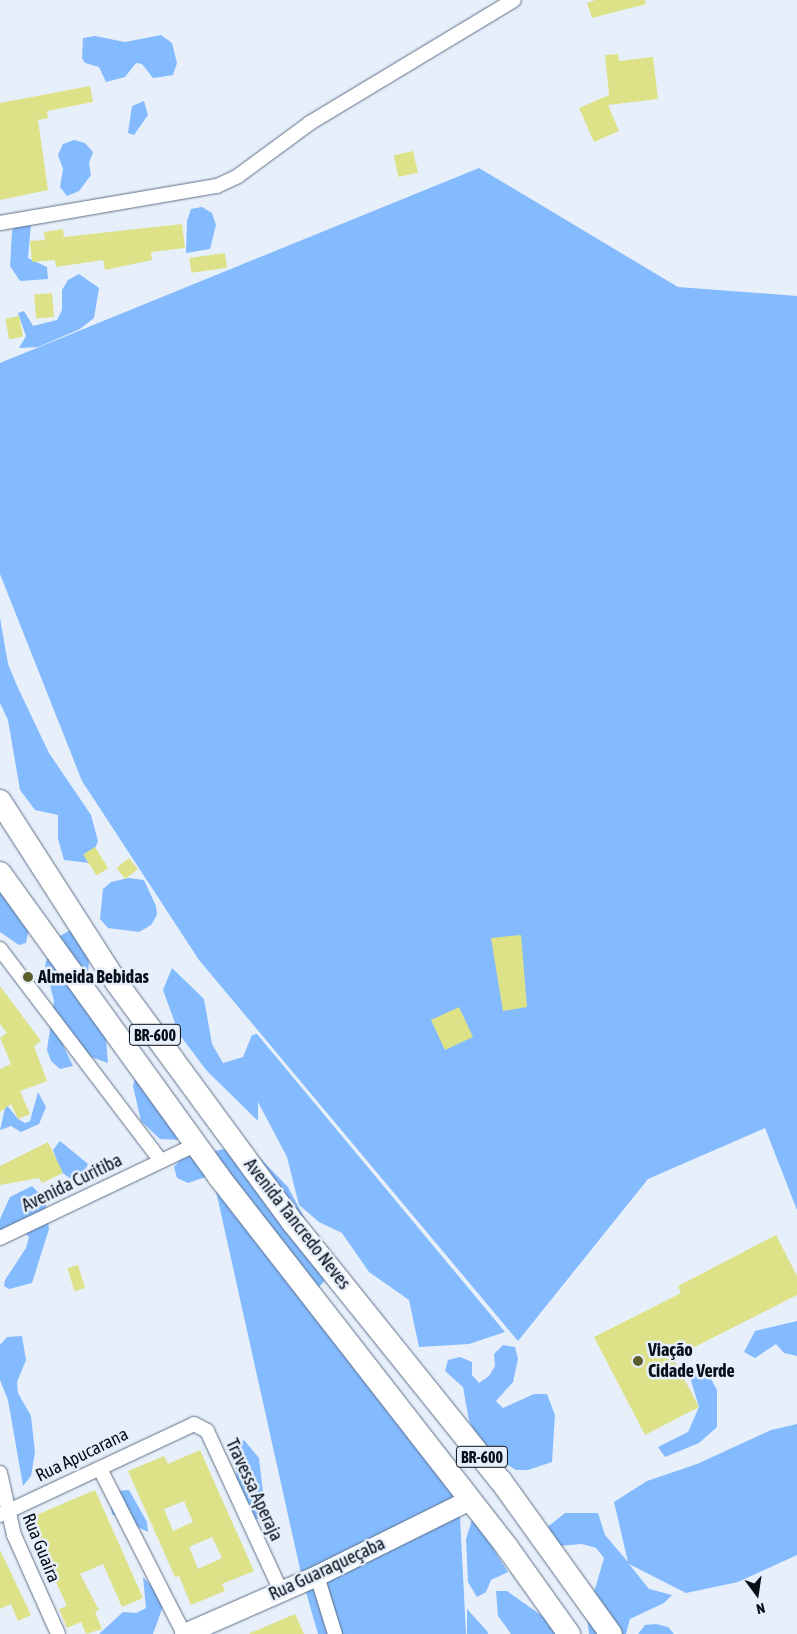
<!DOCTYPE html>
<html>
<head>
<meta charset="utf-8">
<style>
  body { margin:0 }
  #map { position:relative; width:797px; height:1634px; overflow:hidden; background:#e7effa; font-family:"Asap Condensed",sans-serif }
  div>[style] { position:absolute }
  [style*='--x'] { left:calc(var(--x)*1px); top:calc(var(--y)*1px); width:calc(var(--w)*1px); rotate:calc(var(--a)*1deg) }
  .forest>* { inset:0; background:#84bafe }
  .building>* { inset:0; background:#dde289; transform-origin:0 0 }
  .roads { filter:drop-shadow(0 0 1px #5d6f87) drop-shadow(0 0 1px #5d6f87) }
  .street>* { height:14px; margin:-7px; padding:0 7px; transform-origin:7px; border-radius:7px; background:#fff }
  .secondary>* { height:20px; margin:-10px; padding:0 10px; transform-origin:10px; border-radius:10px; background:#fff }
  .primary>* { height:22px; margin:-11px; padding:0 11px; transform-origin:11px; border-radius:11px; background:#fff }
  .dots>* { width:14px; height:14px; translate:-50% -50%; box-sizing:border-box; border:2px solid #e7effa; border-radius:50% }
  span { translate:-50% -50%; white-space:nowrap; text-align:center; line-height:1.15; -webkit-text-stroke:5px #e7effa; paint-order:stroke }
  .shield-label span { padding:1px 4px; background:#e7effa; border:1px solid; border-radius:4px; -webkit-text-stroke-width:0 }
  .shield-label { font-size:16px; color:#080f18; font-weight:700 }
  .poi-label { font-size:18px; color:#080f18; font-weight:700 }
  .left { translate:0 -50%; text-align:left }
  .street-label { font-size:18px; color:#080f18 }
  .north { position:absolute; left:732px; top:1569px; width:50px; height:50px; -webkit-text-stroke:4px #e7effa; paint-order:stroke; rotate:166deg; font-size:14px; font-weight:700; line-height:20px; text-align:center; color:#080f18 }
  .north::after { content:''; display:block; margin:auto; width:18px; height:22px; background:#080f18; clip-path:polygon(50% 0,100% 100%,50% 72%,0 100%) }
</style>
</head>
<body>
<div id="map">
  <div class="forest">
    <i style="clip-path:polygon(161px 35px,172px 43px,177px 63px,173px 75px,167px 76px,153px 78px,142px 64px,136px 63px,125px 77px,106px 82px,99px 67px,85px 63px,82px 58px,83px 38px,95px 36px,125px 42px)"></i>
    <i style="clip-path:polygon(144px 101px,148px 115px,134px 135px,128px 133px,132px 106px)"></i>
    <i style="clip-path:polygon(74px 140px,85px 143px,93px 152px,89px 163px,91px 175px,79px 191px,67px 196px,60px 187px,63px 169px,58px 155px,63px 144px)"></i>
    <i style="clip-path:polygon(479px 168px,678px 287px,797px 296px,797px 1210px,765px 1128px,648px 1179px,518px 1341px,199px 960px,82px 781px,0 574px,0 363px)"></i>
    <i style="clip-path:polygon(202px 207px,212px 213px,216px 225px,210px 249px,186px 253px,187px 221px,191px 209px)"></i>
    <i style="clip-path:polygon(31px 224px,28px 258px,47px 267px,48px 279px,20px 281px,10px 266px,12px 232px,14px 225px)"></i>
    <i style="clip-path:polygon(79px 274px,99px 288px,94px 318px,80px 329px,38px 347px,19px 348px,26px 336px,18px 313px,24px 311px,33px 326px,57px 320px,62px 310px,62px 290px,68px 280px)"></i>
    <i style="clip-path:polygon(0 618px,8px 664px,18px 688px,49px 753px,91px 815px,98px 841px,89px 863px,64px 860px,58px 839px,58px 815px,35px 810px,20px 790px,8px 720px,0 703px)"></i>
    <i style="clip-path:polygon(0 876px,29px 928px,26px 943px,19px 945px,0 932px)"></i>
    <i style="clip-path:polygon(128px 878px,144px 880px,156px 906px,157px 915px,151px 925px,139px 932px,108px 928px,100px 919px,103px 889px,111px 882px)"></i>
    <i style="clip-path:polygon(74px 928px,89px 959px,86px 1008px,106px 1038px,108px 1063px,88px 1056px,73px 1037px,63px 1045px,73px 1066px,60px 1069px,51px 1061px,47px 1050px,54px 1001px,45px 965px,53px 940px)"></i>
    <i style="clip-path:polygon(172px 968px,204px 999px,212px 1044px,223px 1063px,243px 1057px,252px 1035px,257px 1034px,505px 1332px,469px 1344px,419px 1347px,409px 1300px,369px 1272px,342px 1233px,319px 1222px,299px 1205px,287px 1157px,258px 1102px,258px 1121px,207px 1071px,179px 1034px,163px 990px)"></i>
    <i style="clip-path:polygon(136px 1074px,184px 1140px,160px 1139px,141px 1121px,133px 1086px)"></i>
    <i style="clip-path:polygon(38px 1092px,46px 1107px,39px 1124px,21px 1132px,11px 1126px,0 1130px,6px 1104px,18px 1119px,25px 1123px,30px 1121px)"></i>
    <i style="clip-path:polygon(60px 1141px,88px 1164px,83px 1174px,71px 1179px,61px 1172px,53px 1150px)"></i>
    <i style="clip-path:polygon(229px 1148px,256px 1154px,288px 1187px,333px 1272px,317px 1289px,212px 1175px,188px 1183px,177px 1178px,174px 1167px,182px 1158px)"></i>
    <i style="clip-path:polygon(214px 1182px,459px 1497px,466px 1634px,318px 1634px,302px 1578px)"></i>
    <i style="clip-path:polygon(32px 1186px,45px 1199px,49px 1229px,32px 1283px,9px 1289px,4px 1286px,5px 1280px,26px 1248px,29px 1237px,24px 1232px,0 1235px,0 1219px,10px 1197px)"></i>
    <i style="clip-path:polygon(797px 1321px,797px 1356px,784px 1353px,776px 1344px,755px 1358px,744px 1352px,755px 1331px)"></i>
    <i style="clip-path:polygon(22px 1336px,26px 1360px,17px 1382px,18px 1393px,31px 1416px,35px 1452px,31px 1476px,23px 1486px,8px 1400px,0 1380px,0 1345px,7px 1337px)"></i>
    <i style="clip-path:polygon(503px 1345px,515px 1347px,518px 1359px,513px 1382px,496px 1401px,503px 1408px,534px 1394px,547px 1394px,555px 1415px,552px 1462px,528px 1470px,516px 1470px,487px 1452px,469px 1421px,463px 1387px,445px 1371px,448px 1360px,460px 1357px,472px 1362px,472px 1375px,479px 1383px,489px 1376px,495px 1366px,494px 1354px)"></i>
    <i style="clip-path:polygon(693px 1366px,711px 1379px,717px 1390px,717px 1427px,699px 1443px,665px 1457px,658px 1447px,688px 1432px,699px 1407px,690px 1377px)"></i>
    <i style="clip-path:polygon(797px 1424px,797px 1555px,738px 1582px,686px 1593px,629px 1564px,649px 1589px,672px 1595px,664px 1603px,630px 1619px,626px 1634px,589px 1634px,587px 1616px,604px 1558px,596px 1548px,582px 1544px,558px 1546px,545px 1529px,565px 1513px,598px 1513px,605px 1535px,628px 1562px,614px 1502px,647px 1481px,697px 1464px,771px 1430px)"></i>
    <i style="clip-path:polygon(244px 1440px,259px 1458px,266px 1518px,254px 1519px,237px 1482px,234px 1447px)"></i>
    <i style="clip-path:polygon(129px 1490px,147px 1522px,148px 1532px,112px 1514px,110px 1502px,117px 1491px)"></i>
    <i style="clip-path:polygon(473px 1517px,508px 1572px,491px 1580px,486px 1592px,477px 1597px,468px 1582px,466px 1539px)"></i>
    <i style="clip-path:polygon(143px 1577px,160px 1594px,163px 1606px,153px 1634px,99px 1634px,123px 1612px,136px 1613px,146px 1608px)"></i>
    <i style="clip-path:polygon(496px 1591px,507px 1591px,545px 1618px,558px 1634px,511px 1634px,498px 1616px)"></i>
    <i style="clip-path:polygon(467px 1609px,487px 1631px,488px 1634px,467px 1634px)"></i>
    <i style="clip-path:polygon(656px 1624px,668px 1627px,674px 1634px,638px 1634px,645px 1625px)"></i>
  </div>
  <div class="building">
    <i style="clip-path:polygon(595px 0,645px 0,646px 4px,592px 18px,587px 3px)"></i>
    <i style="clip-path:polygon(618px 54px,619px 61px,653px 57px,658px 99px,608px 105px,619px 131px,594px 142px,579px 108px,609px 95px,605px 55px)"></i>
    <i style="clip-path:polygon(90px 86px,93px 102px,47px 111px,48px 118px,38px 120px,48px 190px,0 200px,0 103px)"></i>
    <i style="left:413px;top:151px;width:22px;height:20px;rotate:77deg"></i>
    <i style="clip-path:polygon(182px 224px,185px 248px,151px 252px,152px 260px,105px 270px,103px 260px,56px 267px,55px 260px,32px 262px,30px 241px,45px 240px,44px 232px,63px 229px,64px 237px)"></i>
    <i style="left:225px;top:253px;width:15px;height:36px;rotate:82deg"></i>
    <i style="left:52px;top:293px;width:24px;height:18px;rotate:85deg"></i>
    <i style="left:19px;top:316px;width:21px;height:14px;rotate:79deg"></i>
    <i style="left:95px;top:847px;width:25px;height:14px;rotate:58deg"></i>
    <i style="left:129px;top:858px;width:14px;height:16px;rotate:51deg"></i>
    <i style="clip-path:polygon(521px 935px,527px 1007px,503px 1011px,491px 938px)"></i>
    <i style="clip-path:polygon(0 986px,41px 1041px,34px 1046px,47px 1081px,20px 1091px,30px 1114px,18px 1119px,11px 1104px,0 1112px,0 1069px,11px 1064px,0 1038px,7px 1033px,0 1024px)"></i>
    <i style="left:459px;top:1007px;width:33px;height:31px;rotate:65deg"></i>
    <i style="clip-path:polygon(48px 1142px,63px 1173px,42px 1183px,39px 1178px,0 1185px,0 1166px)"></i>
    <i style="clip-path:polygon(776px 1235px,797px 1276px,797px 1295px,673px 1358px,699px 1407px,645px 1435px,594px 1337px,681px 1293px,678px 1286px)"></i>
    <i style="left:78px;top:1265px;width:24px;height:11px;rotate:73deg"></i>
    <i style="clip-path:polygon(evenodd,200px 1450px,254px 1571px,222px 1584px,225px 1591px,191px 1605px,179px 1576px,175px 1577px,128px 1471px,164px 1456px,168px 1464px,200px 1450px,184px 1501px,193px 1522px,173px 1531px,164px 1509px,184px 1501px,200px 1450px,212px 1537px,222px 1558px,198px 1569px,189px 1547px,212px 1537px)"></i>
    <i style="clip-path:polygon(95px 1490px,143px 1598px,122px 1607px,103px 1564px,80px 1574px,99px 1610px,95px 1612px,102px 1629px,86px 1634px,81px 1622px,67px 1628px,59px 1609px,67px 1606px,27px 1519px)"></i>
    <i style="clip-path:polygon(0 1550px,31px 1615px,18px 1621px,11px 1604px,0 1609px)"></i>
    <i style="clip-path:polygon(295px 1614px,304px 1634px,248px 1634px)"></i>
  </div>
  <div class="roads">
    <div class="street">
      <i style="--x:0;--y:223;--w:220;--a:-9.7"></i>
      <i style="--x:217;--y:186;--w:23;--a:-25"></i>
      <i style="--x:238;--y:176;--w:89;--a:-36.4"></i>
      <i style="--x:310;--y:123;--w:238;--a:-31.1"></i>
      <i style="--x:0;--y:949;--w:266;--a:52.8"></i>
      <i style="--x:0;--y:1238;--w:216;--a:-25.5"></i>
      <i style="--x:100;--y:1469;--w:185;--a:63"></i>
      <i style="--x:0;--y:1473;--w:64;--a:77.3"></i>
      <i style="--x:14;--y:1535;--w:108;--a:66"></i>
      <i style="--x:0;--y:1515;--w:214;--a:-25.1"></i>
      <i style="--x:194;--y:1424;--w:15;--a:28"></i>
      <i style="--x:207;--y:1431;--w:176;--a:65.2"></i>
      <i style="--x:317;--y:1576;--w:61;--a:72.8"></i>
    </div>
    <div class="secondary">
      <i style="--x:185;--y:1634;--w:144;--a:-23.7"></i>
      <i style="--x:317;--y:1576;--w:169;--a:-26.4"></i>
    </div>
    <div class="primary">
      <i style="--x:0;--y:801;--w:215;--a:57.3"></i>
      <i style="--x:116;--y:982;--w:300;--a:53.7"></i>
      <i style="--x:294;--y:1224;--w:330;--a:51.2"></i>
      <i style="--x:501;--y:1481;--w:188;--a:54.3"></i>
      <i style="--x:0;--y:873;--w:375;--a:54.2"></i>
      <i style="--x:219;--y:1177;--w:469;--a:52.1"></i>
      <i style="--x:507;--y:1547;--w:107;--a:54.5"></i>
    </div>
  </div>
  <div class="dots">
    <i style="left:28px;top:977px;background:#5c5f2c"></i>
    <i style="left:638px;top:1361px;background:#5c5f2c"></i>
  </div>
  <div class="shield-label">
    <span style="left:155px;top:1035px">BR-600</span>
    <span style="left:482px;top:1457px">BR-600</span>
  </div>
  <div class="poi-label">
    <span class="left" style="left:38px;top:977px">Almeida Bebidas</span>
    <span class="left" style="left:648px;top:1361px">Viação<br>Cidade Verde</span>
  </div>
  <div class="street-label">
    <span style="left:72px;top:1183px;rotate:-26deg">Avenida Curitiba</span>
    <span style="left:297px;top:1224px;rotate:52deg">Avenida Tancredo Neves</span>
    <span style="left:82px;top:1455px;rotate:-26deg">Rua Apucarana</span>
    <span style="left:254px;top:1490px;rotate:65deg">Travessa Aperaja</span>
    <span style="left:41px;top:1548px;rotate:68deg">Rua Guaíra</span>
    <span style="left:327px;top:1569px;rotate:-25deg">Rua Guaraqueçaba</span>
  </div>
  <div class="north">N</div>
</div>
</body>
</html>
